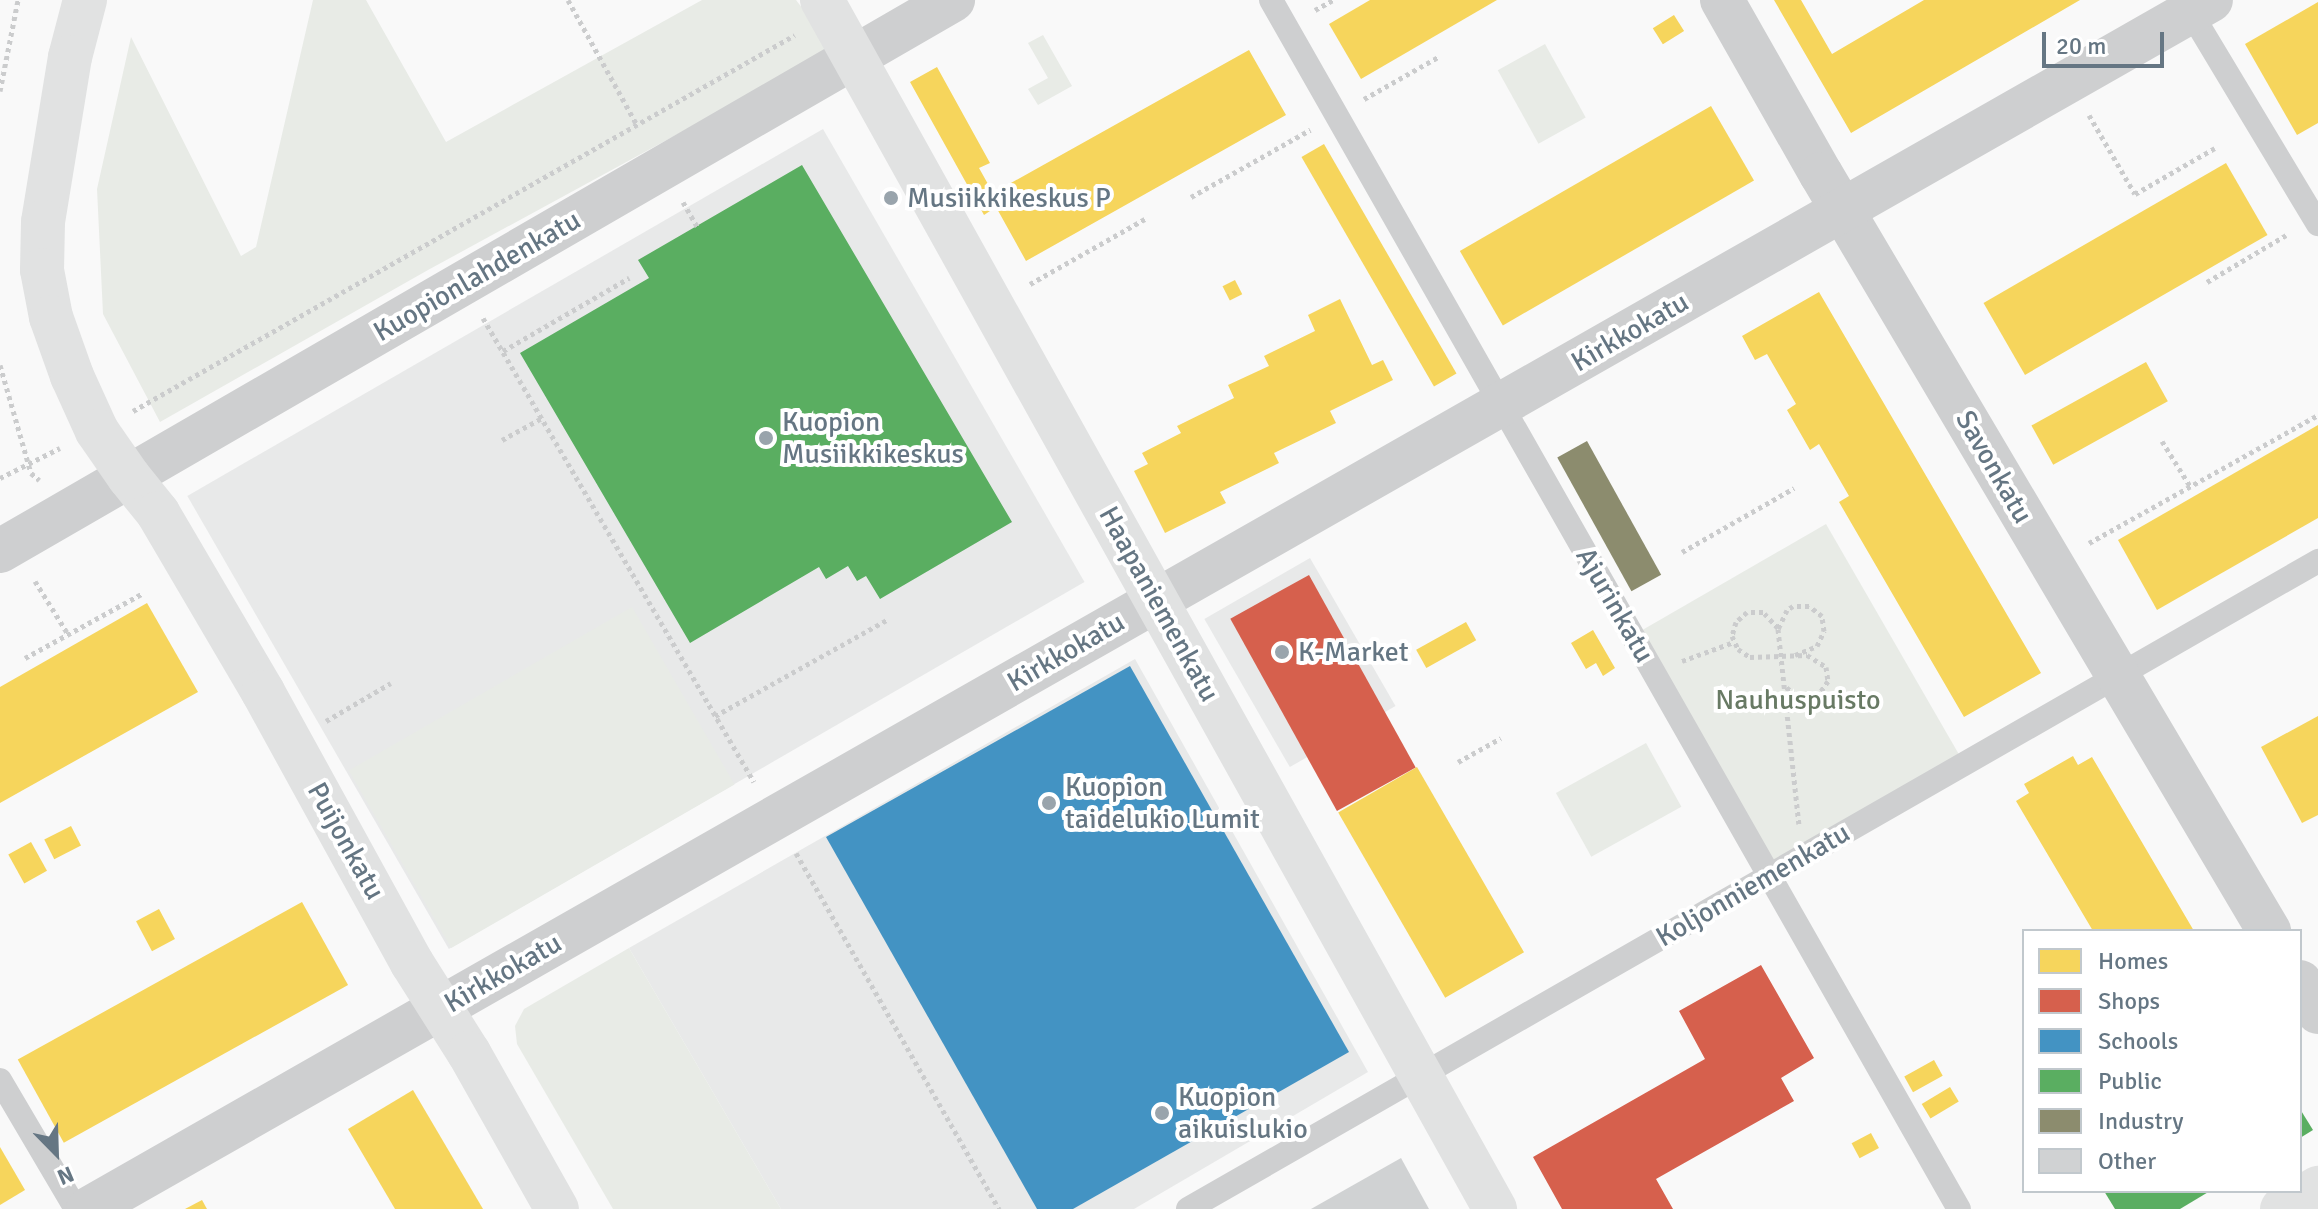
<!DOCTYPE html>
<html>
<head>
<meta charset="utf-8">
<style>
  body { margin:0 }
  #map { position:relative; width:2318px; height:1209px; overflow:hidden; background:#f9f9f9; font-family:Signika,sans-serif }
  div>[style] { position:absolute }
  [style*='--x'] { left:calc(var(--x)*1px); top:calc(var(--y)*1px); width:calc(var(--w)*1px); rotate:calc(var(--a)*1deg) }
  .built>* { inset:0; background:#e8e9e9; transform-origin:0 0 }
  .green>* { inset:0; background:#e8ebe6; transform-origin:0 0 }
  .homes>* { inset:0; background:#f6d55c; transform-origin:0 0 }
  .shops>* { inset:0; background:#d6604d; transform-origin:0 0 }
  .schools>* { inset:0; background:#4393c3 }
  .public>* { inset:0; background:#5aae61 }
  .industry>* { inset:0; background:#8c8c6e; transform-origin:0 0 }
  .building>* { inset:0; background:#d0d2d3 }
  .path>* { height:5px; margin-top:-2.5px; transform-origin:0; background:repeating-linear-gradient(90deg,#cbcccd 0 4px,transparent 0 8px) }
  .lane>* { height:24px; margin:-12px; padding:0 12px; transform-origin:12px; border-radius:12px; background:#cecfd0 }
  .street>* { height:44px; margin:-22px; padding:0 22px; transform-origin:22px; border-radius:22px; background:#cecfd0 }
  .secondary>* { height:44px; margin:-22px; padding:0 22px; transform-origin:22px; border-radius:22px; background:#e1e2e2 }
  .primary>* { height:44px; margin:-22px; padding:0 22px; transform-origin:22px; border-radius:22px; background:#e1e2e2 }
  .dots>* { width:22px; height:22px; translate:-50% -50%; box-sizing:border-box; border:4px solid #fff; border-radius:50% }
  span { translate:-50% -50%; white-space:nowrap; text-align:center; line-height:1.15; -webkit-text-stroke:8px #fff; paint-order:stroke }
  .poi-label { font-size:28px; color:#657683 }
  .left { translate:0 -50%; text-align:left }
  .street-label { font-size:28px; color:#657683 }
  .park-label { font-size:28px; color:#687a64 }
  .legend { position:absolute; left:2022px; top:929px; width:280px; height:264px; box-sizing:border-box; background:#fff; border:2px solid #c1c8cd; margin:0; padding:10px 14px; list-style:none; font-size:24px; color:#657683 }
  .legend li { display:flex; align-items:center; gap:16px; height:40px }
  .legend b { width:40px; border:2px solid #c1c8cd }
  .north { position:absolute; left:16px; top:1113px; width:80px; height:80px; -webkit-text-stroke:6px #fff; paint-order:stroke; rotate:157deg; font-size:22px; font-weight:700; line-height:32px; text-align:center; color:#657683 }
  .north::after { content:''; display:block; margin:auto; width:28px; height:36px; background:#657683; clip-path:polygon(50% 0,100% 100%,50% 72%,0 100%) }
  .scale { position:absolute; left:2042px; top:32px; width:122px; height:36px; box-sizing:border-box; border:4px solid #657683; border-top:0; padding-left:10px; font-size:24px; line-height:28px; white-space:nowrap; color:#657683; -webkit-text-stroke:6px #fff; paint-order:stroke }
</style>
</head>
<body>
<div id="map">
  <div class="built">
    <i style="left:823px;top:129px;width:523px;height:734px;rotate:60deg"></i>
    <i style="left:1310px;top:558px;width:171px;height:122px;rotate:60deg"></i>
    <i style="clip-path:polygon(1135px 659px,1368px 1072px,1134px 1209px,781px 1209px,629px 948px)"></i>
  </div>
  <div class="green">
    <i style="clip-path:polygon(313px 0,366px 0,446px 142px,702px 0,796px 0,834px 49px,428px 270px,160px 422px,103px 314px,97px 189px,131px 37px,241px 256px,256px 247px)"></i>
    <i style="clip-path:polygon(1043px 35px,1072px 86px,1038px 105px,1028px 89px,1048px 78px,1028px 43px)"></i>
    <i style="left:1545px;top:44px;width:84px;height:54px;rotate:61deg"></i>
    <i style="left:1826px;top:524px;width:277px;height:224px;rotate:60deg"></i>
    <i style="left:632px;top:607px;width:205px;height:327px;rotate:60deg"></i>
    <i style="left:1646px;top:743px;width:73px;height:103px;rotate:61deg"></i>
    <i style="clip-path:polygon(629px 948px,781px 1209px,613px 1209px,517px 1044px,515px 1026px,524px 1009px)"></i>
  </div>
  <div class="homes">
    <i style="clip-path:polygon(1370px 0,1497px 0,1361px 79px,1329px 24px)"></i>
    <i style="clip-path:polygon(1774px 0,1801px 0,1832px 54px,1924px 0,2080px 0,1851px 133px)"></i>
    <i style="clip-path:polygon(2318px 2px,2318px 123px,2297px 135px,2245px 44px)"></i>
    <i style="left:1674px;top:15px;width:19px;height:25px;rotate:58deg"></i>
    <i style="clip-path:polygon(1249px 50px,1286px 115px,1026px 261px,996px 207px,984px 215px,910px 82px,937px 67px,990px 163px,979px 168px,993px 193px)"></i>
    <i style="left:1711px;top:106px;width:86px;height:290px;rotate:60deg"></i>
    <i style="left:1324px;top:144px;width:265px;height:26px;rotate:60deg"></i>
    <i style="left:2226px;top:163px;width:83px;height:280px;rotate:60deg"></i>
    <i style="left:1235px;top:280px;width:16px;height:14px;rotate:63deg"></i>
    <i style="clip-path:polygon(1819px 292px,2041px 673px,1964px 717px,1839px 502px,1849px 496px,1819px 444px,1810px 450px,1787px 410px,1796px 404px,1767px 354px,1755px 360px,1742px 336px)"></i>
    <i style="clip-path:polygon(1340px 299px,1372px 365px,1383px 360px,1393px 380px,1330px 411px,1336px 423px,1274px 453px,1279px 463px,1220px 492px,1226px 503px,1165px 533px,1134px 471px,1148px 464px,1142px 453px,1181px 433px,1177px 426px,1234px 398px,1228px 385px,1269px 366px,1264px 356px,1315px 331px,1308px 315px)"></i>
    <i style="left:2146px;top:362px;width:45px;height:131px;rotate:61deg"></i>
    <i style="clip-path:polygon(2318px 425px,2318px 518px,2157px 610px,2118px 540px)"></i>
    <i style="clip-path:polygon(147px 603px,198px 692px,0 803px,0 687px)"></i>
    <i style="left:1466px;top:622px;width:21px;height:57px;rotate:61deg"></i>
    <i style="clip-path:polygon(1593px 630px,1615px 668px,1603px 676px,1596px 663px,1586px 669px,1571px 643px)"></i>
    <i style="clip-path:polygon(2318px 716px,2318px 815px,2302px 823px,2261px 747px)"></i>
    <i style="clip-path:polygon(2073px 756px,2078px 765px,2092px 757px,2194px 931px,2093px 931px,2016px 801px,2029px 793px,2024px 784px)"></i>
    <i style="left:1417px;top:767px;width:214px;height:91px;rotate:60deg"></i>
    <i style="left:71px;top:826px;width:22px;height:30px;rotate:63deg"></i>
    <i style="left:31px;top:842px;width:33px;height:26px;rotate:61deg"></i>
    <i style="left:302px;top:902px;width:95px;height:325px;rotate:61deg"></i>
    <i style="left:159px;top:909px;width:34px;height:26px;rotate:62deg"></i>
    <i style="left:1934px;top:1060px;width:18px;height:34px;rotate:61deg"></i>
    <i style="left:1950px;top:1087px;width:17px;height:33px;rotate:59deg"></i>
    <i style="clip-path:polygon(413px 1090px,483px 1209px,395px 1209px,348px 1129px)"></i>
    <i style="left:1871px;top:1133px;width:17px;height:22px;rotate:62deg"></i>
    <i style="clip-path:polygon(0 1147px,25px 1190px,0 1205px)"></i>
    <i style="clip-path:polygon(202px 1200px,207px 1209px,185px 1209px)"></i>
  </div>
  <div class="shops">
    <i style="left:1309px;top:575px;width:220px;height:90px;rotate:61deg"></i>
    <i style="clip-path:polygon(1761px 965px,1814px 1058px,1781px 1078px,1794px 1101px,1656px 1179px,1673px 1209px,1562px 1209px,1533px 1157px,1705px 1059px,1679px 1011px)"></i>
  </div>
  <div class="schools">
    <i style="clip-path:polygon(1130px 666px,1349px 1052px,1073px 1209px,1037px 1209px,826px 837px)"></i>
  </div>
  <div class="public">
    <i style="clip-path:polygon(802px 165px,1012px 522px,880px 599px,866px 576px,857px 581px,848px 566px,826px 579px,819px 567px,690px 643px,520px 353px,649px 278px,638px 260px)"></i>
    <i style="clip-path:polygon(2300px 1109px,2313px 1130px,2300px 1138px)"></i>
    <i style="clip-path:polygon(2104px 1191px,2210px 1191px,2180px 1209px,2115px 1209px)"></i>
  </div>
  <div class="industry">
    <i style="left:1587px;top:441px;width:153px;height:34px;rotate:61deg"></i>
  </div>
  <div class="building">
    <i style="clip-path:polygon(1401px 1158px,1429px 1209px,1311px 1209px)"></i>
  </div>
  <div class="path">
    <i style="--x:568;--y:0;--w:143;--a:61.1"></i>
    <i style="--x:1315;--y:10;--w:21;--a:-29"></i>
    <i style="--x:0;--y:91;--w:93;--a:-78.8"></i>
    <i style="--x:1364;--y:99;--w:87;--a:-29.5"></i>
    <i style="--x:2089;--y:115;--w:91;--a:59.8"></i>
    <i style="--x:2135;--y:194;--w:92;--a:-29.9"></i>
    <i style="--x:1191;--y:197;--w:137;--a:-29.4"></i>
    <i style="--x:683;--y:202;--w:28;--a:60"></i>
    <i style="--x:2207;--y:282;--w:92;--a:-30.7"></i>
    <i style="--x:1030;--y:284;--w:132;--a:-29.5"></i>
    <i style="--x:483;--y:318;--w:537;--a:59.71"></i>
    <i style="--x:503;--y:351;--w:146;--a:-30.1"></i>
    <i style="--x:0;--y:365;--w:112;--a:74"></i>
    <i style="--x:31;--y:473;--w:11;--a:41"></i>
    <i style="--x:133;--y:411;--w:761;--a:-29.6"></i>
    <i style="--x:502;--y:440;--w:46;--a:-28.8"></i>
    <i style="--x:2162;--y:441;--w:53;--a:58.1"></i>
    <i style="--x:0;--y:478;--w:67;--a:-26.6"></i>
    <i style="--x:2089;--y:543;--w:262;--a:-29.2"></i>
    <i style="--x:1682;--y:552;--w:129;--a:-29.7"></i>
    <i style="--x:35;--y:581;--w:62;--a:58.1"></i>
    <i style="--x:1778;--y:628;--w:22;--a:-133"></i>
    <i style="--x:1763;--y:612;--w:16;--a:180"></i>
    <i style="--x:1747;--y:612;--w:15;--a:138"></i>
    <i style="--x:1736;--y:622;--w:15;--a:106"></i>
    <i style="--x:1732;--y:636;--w:14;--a:65"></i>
    <i style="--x:1738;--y:649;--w:14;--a:34"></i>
    <i style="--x:1750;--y:657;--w:57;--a:-2"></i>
    <i style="--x:1807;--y:655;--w:22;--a:32"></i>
    <i style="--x:1826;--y:667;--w:14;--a:82"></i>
    <i style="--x:1828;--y:681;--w:21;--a:125"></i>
    <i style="--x:1816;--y:698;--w:14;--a:172"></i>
    <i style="--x:1802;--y:700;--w:21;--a:-141"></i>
    <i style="--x:1795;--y:655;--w:24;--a:-22"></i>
    <i style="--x:1817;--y:646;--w:17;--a:-65"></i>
    <i style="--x:1824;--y:631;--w:15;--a:-98"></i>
    <i style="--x:1822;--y:616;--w:16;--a:-142"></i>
    <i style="--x:1809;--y:606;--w:16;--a:180"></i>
    <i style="--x:1793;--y:606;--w:7;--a:146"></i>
    <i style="--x:1787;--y:610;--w:21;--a:115"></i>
    <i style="--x:1778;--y:629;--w:196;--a:83.9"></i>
    <i style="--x:25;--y:658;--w:135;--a:-28.8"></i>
    <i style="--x:1682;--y:661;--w:55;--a:-20.1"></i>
    <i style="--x:715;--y:716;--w:197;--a:-29.2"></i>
    <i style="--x:326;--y:721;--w:75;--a:-30.3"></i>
    <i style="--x:1458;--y:762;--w:49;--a:-29.2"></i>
    <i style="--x:796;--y:853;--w:410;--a:60.3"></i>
  </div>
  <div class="lane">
    <i style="--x:1271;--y:0;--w:1391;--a:60.36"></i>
    <i style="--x:2185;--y:3;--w:258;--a:59"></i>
    <i style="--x:0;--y:1080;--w:150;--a:59.5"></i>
    <i style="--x:1188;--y:1209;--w:1303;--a:-29.83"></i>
  </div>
  <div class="street">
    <i style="--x:1722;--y:0;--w:200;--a:60.4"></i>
    <i style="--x:1821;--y:174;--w:880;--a:59.38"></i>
    <i style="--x:0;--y:551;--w:1101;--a:-30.04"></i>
    <i style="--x:2300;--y:982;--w:35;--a:59"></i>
    <i style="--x:88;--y:1209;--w:2443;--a:-29.66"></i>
  </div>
  <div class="secondary">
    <i style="--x:822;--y:0;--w:1384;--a:60.9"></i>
    <i style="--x:129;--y:477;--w:46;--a:51.1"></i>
    <i style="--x:158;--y:513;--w:208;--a:59.6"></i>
    <i style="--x:263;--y:692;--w:309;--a:61.2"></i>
    <i style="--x:412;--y:963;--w:107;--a:57.7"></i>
    <i style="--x:469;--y:1053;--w:179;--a:60.6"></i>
    <i style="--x:2282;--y:1209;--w:42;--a:-30.3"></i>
  </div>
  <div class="primary">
    <i style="--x:85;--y:0;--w:59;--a:104.7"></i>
    <i style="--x:70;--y:57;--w:167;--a:99.3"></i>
    <i style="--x:43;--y:222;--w:48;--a:91.2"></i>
    <i style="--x:42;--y:270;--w:48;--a:79.2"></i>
    <i style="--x:51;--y:317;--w:63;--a:70.4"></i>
    <i style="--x:72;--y:376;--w:60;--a:65.6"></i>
    <i style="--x:97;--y:431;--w:56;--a:55.2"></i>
  </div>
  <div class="dots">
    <i style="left:891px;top:198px;background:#99a4ac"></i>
    <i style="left:766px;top:438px;background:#99a4ac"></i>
    <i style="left:1282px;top:652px;background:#99a4ac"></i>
    <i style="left:1049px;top:803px;background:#99a4ac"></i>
    <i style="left:1162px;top:1113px;background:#99a4ac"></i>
  </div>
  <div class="poi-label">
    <span class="left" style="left:907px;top:198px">Musiikkikeskus P</span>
    <span class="left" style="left:782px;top:438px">Kuopion<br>Musiikkikeskus</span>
    <span class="left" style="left:1298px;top:652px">K-Market</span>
    <span class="left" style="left:1065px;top:803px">Kuopion<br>taidelukio Lumit</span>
    <span class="left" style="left:1178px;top:1113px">Kuopion<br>aikuislukio</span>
  </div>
  <div class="street-label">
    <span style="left:477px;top:276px;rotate:-30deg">Kuopionlahdenkatu</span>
    <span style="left:1630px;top:332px;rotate:-30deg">Kirkkokatu</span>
    <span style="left:1994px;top:467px;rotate:60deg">Savonkatu</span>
    <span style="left:1159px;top:604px;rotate:61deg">Haapaniemenkatu</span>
    <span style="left:1615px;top:605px;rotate:60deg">Ajurinkatu</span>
    <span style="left:1066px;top:652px;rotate:-30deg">Kirkkokatu</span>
    <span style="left:346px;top:841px;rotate:61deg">Puijonkatu</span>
    <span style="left:1753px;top:885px;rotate:-30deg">Koljonniemenkatu</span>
    <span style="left:503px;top:973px;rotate:-30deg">Kirkkokatu</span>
  </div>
  <div class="park-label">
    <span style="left:1798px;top:700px">Nauhuspuisto</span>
  </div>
  <ul class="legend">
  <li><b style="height:22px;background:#f6d55c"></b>Homes</li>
  <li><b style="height:22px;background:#d6604d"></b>Shops</li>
  <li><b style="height:22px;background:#4393c3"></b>Schools</li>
  <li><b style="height:22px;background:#5aae61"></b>Public</li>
  <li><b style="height:22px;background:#8c8c6e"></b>Industry</li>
  <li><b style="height:22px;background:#d0d2d3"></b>Other</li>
  </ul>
  <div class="north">N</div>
  <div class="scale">20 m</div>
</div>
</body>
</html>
